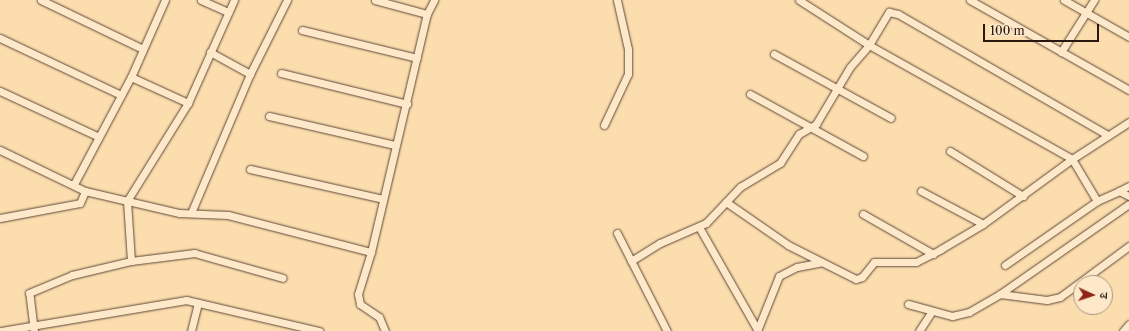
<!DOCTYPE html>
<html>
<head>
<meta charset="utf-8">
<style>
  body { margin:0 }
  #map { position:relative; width:1129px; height:331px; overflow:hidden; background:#fcddae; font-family:"Libre Caslon Text","Noto Serif Devanagari",serif }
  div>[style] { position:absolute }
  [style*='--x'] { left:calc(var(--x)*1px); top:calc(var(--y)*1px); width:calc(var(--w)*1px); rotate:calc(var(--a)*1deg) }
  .roads { filter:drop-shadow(0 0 1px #5e4837) drop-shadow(0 0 1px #5e4837) }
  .minor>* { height:7px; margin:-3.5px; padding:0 3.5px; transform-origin:3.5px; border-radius:3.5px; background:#fde9ca }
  span { translate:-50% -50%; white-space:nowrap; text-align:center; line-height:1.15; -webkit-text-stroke:3px #fde9ca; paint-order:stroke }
  .north { position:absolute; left:1073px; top:275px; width:40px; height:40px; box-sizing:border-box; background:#fde9ca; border:1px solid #a9957f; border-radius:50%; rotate:93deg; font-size:11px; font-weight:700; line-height:16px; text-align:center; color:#2a170f }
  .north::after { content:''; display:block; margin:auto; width:14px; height:18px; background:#8f2418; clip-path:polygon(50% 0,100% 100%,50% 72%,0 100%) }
  .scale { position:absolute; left:983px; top:24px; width:116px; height:18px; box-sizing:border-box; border:2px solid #2a170f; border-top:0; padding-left:5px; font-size:12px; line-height:14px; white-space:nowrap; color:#2a170f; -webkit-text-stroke:3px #fde9ca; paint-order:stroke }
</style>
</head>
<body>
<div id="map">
  <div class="roads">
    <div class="minor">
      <i style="--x:41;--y:0;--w:113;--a:25.7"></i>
      <i style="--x:201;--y:0;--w:30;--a:24"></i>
      <i style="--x:375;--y:0;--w:54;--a:15.1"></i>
      <i style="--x:799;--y:0;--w:83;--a:32.7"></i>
      <i style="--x:869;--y:45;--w:233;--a:29.3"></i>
      <i style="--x:1072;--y:159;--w:49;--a:59.2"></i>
      <i style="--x:1097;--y:201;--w:24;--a:-24"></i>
      <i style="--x:1119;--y:191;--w:11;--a:27"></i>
      <i style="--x:970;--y:0;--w:183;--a:29.5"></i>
      <i style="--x:1064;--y:0;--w:75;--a:29.6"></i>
      <i style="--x:302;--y:30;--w:118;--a:13.7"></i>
      <i style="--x:0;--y:38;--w:134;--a:25.2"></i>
      <i style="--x:210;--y:52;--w:46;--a:28.8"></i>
      <i style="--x:1061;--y:52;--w:62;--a:-57.6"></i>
      <i style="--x:774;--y:54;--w:133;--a:28.7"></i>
      <i style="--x:281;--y:73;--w:130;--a:13.8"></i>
      <i style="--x:131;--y:77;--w:63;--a:24.5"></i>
      <i style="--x:0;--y:91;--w:109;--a:24.9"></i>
      <i style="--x:750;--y:94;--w:129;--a:28.8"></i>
      <i style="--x:269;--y:116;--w:129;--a:13"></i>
      <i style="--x:604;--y:125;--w:56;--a:-64.8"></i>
      <i style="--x:628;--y:74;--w:25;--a:-90"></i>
      <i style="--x:628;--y:49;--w:50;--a:-102.7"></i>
      <i style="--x:0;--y:150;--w:94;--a:25.8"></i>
      <i style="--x:85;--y:191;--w:97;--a:13.2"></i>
      <i style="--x:179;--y:213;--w:49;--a:2.3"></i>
      <i style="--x:228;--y:215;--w:148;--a:14.5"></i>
      <i style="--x:950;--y:151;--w:86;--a:31.7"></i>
      <i style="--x:250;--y:169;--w:136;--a:12.7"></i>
      <i style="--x:74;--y:184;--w:121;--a:-62"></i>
      <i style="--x:131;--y:77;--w:84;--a:-66.2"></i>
      <i style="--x:921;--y:191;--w:70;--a:28"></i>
      <i style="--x:1119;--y:191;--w:11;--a:-27"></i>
      <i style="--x:726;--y:202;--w:75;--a:34.7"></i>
      <i style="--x:788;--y:245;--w:76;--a:26.6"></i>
      <i style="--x:856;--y:279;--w:6;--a:-18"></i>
      <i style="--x:862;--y:277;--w:19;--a:-51"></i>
      <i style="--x:874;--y:262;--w:42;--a:0"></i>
      <i style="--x:916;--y:262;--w:28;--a:-27"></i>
      <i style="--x:941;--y:249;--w:49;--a:-30.8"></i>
      <i style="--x:983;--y:224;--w:110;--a:-36.1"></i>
      <i style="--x:1072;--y:159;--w:68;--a:-33"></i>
      <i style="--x:191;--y:213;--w:151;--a:-67"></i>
      <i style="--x:250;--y:74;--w:83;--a:-63.4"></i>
      <i style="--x:863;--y:214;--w:81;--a:29.7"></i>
      <i style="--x:0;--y:218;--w:81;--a:-10.6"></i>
      <i style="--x:80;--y:203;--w:13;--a:-67"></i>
      <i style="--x:699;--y:227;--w:117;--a:60.4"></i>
      <i style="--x:617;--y:233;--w:110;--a:63"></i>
      <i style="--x:131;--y:261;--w:64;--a:-7.2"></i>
      <i style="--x:194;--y:253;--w:92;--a:15.7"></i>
      <i style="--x:631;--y:261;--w:34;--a:-32"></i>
      <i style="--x:660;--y:243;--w:50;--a:-23.5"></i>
      <i style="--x:706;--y:223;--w:50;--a:-46.6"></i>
      <i style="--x:740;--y:187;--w:47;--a:-31"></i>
      <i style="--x:780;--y:163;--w:35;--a:-57"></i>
      <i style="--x:799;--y:134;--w:20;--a:-30"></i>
      <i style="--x:816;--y:124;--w:66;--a:-59.2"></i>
      <i style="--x:850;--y:67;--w:29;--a:-49"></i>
      <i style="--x:869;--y:45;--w:39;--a:-59"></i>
      <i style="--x:889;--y:12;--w:9;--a:13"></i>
      <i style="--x:898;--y:14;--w:242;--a:30"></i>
      <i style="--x:1005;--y:265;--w:112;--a:-34.8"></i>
      <i style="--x:1000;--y:294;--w:47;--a:7.3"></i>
      <i style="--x:1047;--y:300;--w:13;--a:-13"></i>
      <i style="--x:1060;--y:297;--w:86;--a:-36.5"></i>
      <i style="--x:908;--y:304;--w:46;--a:15.3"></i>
      <i style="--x:952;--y:316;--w:17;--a:-13"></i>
      <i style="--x:969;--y:312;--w:36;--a:-30"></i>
      <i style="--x:1000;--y:294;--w:157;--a:-34.9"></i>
      <i style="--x:1;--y:331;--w:188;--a:-9.5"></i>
      <i style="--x:186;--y:300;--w:137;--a:13.1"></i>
      <i style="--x:34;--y:331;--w:38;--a:-97"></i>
      <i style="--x:29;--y:293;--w:47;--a:-22.7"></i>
      <i style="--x:72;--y:275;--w:61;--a:-13.3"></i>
      <i style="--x:131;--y:261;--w:60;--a:-93.8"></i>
      <i style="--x:127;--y:201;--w:115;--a:-58.1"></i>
      <i style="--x:188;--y:103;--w:113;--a:-65.9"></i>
      <i style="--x:191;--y:331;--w:29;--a:-76"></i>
      <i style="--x:385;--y:331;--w:15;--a:-113"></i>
      <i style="--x:379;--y:317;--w:23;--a:-146"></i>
      <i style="--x:360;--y:304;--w:10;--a:-101"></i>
      <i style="--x:358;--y:294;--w:44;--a:-72.8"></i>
      <i style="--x:371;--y:252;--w:244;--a:-76.8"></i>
      <i style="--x:427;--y:14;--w:16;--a:-63"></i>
      <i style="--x:757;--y:331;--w:59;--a:-68.2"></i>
      <i style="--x:779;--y:276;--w:20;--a:-27"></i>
      <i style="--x:797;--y:267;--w:25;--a:-11"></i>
      <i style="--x:919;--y:331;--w:24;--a:-57"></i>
      <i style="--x:1123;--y:331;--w:9;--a:-49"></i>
    </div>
  </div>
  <div class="north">उ</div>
  <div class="scale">100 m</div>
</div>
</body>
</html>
